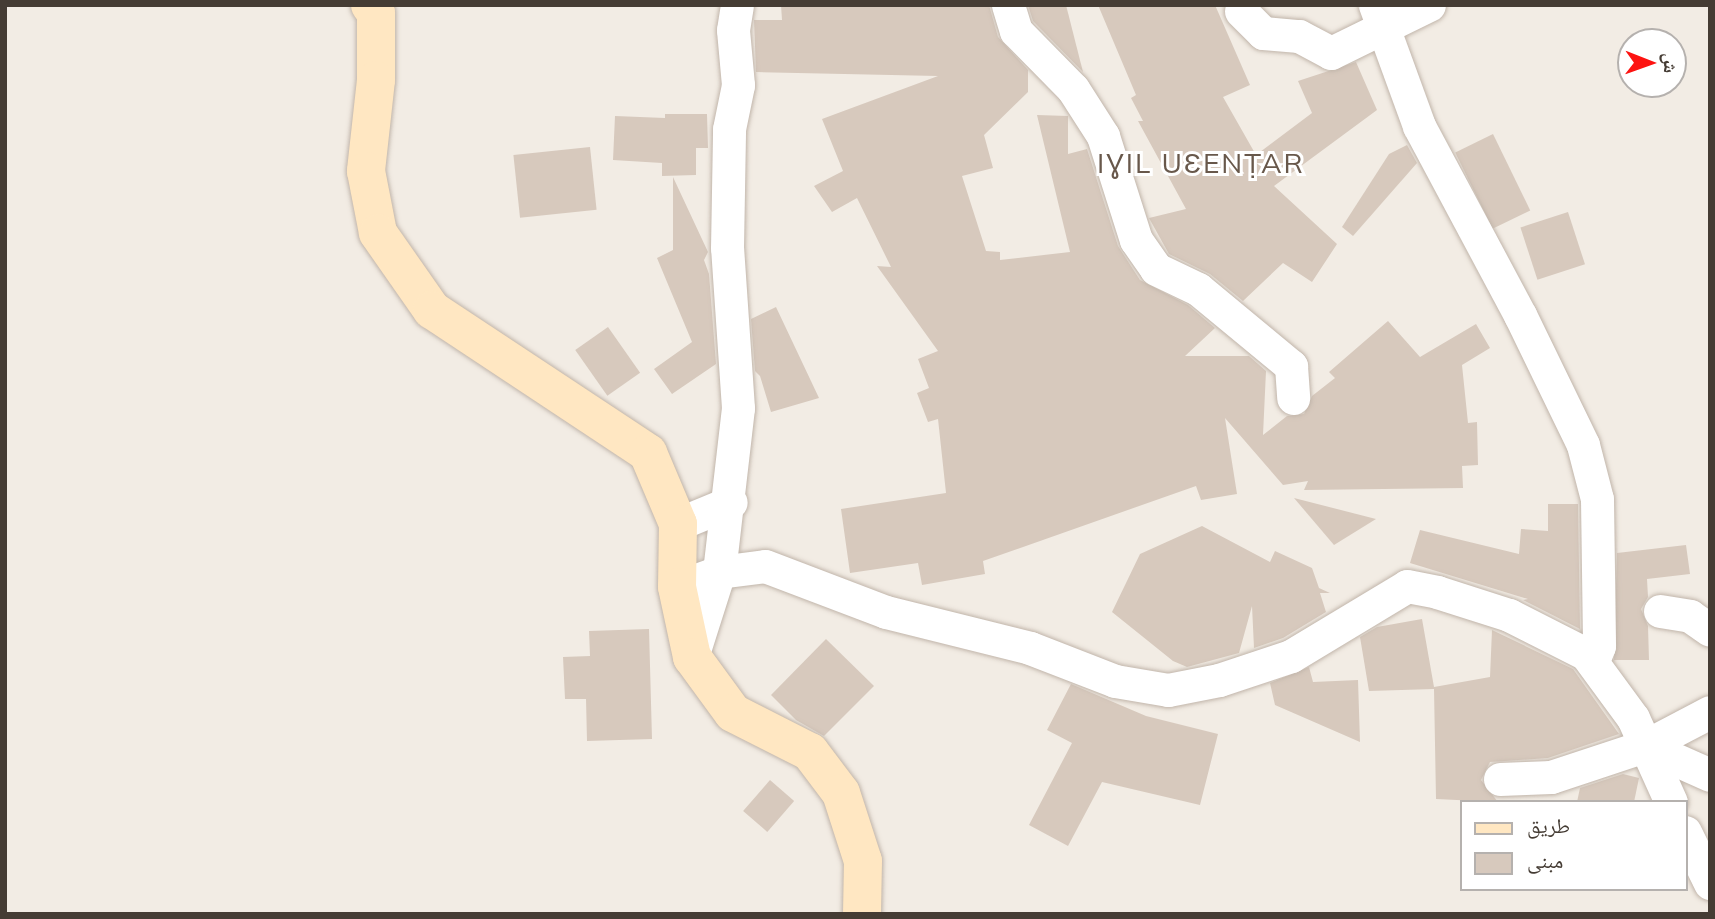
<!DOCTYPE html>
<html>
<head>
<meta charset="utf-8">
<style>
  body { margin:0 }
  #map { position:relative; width:1715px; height:919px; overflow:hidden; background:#f2ece4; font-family:Mulish,"Noto Naskh Arabic",sans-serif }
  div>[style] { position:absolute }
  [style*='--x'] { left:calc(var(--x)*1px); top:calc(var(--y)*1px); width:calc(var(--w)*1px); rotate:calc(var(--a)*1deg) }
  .building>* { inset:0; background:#d7c9bd; transform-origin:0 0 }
  .roads { filter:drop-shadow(0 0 2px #c1b5aa) drop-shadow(0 0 2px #c1b5aa) }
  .street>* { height:33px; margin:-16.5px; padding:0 16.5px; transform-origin:16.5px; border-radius:16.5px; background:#fff }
  .secondary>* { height:38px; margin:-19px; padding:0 19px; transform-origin:19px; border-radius:19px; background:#ffe7c2 }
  span { translate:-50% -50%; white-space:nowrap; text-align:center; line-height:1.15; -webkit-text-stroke:6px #fff; paint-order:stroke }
  .quarter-label { font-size:28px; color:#68584b; letter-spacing:2px }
  .frame { position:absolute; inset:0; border:7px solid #453c34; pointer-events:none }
  .legend { position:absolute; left:1460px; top:800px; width:228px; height:91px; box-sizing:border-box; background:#fff; border:2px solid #b5b1ae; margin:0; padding:9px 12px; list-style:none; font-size:21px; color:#453c34 }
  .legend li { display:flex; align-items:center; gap:14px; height:35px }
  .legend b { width:35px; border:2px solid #b5b1ae }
  .north { position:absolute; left:1617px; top:28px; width:70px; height:70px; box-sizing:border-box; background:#fff; border:2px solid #b5b1ae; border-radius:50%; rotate:91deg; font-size:19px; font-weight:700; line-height:28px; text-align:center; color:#453c34 }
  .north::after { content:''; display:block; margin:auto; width:24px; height:32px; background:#fd1311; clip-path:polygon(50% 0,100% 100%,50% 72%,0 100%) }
</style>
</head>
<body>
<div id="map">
  <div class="building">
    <i style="clip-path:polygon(781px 5px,989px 5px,998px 37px,1028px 70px,1028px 92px,984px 135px,993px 168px,962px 176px,986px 251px,1000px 252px,1000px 260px,1070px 252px,1037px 115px,1068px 116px,1068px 154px,1087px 149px,1118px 246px,1140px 280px,1188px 305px,1215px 328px,1185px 356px,1249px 356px,1266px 371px,1263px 435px,1287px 416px,1304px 414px,1312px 396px,1335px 378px,1329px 372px,1388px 321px,1420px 357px,1476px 324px,1490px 348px,1462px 365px,1468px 423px,1477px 422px,1478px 465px,1462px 466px,1463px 488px,1304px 490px,1308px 481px,1283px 485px,1225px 418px,1237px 494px,1201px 500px,1196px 486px,983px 561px,985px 574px,922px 585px,918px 563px,850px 573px,841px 509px,946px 493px,938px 419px,928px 422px,917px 393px,929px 388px,918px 359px,938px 351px,877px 266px,891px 267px,857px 198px,832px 212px,814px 186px,843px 171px,822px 119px,938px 76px,756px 72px,754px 20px,782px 20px)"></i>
    <i style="clip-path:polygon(1028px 5px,1066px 5px,1083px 72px,1033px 21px)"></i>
    <i style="clip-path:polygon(1098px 5px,1215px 5px,1250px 85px,1223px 97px,1256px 155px,1312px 113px,1298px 81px,1356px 62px,1377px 110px,1274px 186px,1337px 244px,1312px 282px,1283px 263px,1243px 301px,1210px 274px,1169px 254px,1149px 218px,1186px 209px,1138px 121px,1143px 121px,1131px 98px,1136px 95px)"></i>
    <i style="clip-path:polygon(665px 114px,707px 114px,708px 148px,696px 148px,696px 175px,662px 176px,662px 163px,613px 160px,615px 116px,665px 118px)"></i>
    <i style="left:1493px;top:134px;width:85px;height:42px;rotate:64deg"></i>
    <i style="clip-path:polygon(1407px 145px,1417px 163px,1353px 236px,1342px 227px,1389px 154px)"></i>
    <i style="left:590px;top:147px;width:63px;height:77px;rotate:84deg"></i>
    <i style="clip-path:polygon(673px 177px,708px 252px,704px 260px,709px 274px,716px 364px,672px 394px,654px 369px,692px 342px,657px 258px,673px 250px)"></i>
    <i style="left:1568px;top:212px;width:55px;height:50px;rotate:72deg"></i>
    <i style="clip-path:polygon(776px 307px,819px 398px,771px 412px,760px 376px,755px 371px,751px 319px)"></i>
    <i style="left:608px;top:327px;width:56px;height:40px;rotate:55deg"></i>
    <i style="clip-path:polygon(1294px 498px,1376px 519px,1334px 545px)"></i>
    <i style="clip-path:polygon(1548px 504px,1578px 504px,1580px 629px,1523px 600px,1528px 599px,1410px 563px,1420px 530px,1519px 554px,1521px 529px,1548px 531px)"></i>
    <i style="clip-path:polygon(1202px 526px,1270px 562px,1275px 551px,1312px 568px,1319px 588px,1330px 593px,1320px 593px,1326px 612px,1283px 638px,1254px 648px,1252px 606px,1239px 653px,1187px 667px,1173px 661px,1112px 612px,1140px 554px)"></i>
    <i style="clip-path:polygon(1686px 545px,1690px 574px,1647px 579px,1648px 597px,1641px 609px,1648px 626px,1649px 660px,1614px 660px,1617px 553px)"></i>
    <i style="clip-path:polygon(1422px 619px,1434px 687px,1490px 677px,1492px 630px,1573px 669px,1619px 734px,1548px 758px,1490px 762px,1481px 780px,1498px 802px,1436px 799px,1434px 689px,1369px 691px,1360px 637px,1377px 627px)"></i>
    <i style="clip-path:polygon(649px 629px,652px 739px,587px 741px,586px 699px,565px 699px,563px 657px,590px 656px,589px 631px)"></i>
    <i style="clip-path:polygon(826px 639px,874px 686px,824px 736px,796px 720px,771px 695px)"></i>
    <i style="clip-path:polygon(1309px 667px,1313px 682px,1358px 680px,1360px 742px,1275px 705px,1270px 683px)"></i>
    <i style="clip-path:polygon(1071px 684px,1146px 716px,1218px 734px,1200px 805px,1102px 782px,1068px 846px,1029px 825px,1072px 743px,1047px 730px)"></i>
    <i style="clip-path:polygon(1623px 774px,1639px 778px,1634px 802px,1577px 802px,1580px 788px)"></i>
    <i style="left:770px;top:780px;width:32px;height:41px;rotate:41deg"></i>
  </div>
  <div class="roads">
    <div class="street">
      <i style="--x:1008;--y:5;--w:27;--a:73"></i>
      <i style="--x:1016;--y:31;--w:81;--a:45.5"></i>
      <i style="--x:1073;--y:89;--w:56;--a:57.4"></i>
      <i style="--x:1103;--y:136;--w:109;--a:72.4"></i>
      <i style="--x:1136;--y:240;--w:35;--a:55"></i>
      <i style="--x:1156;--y:269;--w:47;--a:25.5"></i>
      <i style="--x:1198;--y:289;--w:121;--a:39.6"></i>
      <i style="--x:1291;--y:366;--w:32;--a:86"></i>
      <i style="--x:1375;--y:5;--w:129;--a:70"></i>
      <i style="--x:1419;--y:126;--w:214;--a:61.9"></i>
      <i style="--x:1520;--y:315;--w:144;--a:64.1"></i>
      <i style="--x:1583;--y:445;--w:56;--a:75.5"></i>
      <i style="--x:1597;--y:499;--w:147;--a:89.2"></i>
      <i style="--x:1599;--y:646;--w:16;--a:112"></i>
      <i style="--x:1241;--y:11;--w:31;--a:45"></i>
      <i style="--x:1263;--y:33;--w:36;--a:5"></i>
      <i style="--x:1299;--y:36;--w:36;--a:28"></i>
      <i style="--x:1331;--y:53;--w:109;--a:-26.1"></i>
      <i style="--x:678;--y:524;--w:57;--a:-22.5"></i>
      <i style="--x:677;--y:587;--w:45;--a:-19.7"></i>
      <i style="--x:719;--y:572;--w:46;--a:-7.4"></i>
      <i style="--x:765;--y:566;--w:129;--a:20.8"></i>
      <i style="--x:886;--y:612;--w:148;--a:14"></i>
      <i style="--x:1030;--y:648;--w:91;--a:21.2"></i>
      <i style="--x:1115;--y:681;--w:54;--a:9.6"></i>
      <i style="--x:1168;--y:690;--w:52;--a:-11.1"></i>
      <i style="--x:1219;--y:680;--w:76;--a:-18.4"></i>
      <i style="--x:1291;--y:656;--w:135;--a:-31.1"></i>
      <i style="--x:1407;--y:586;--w:31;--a:11"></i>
      <i style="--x:1437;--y:592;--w:76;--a:17.7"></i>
      <i style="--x:1509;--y:615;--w:86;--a:26.9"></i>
      <i style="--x:1586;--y:654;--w:79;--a:53.7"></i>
      <i style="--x:1633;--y:718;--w:92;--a:65.7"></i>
      <i style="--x:1660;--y:611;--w:30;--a:9"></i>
      <i style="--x:1690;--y:616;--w:24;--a:35"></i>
      <i style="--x:692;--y:657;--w:89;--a:-72.4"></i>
      <i style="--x:719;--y:572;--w:165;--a:-83.4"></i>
      <i style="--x:738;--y:408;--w:160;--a:-93.9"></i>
      <i style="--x:727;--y:248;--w:119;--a:-89"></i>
      <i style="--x:729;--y:129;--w:45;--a:-78.4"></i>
      <i style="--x:738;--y:85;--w:55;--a:-95.2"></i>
      <i style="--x:733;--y:30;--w:25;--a:-81"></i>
      <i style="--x:1645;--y:746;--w:71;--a:24"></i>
      <i style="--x:1500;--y:779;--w:51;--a:-2.2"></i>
      <i style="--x:1551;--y:777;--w:99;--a:-18.3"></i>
      <i style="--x:1645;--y:746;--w:73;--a:-27.6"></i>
      <i style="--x:1685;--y:832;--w:57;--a:63.9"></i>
    </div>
    <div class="secondary">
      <i style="--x:370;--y:5;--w:10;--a:53"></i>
      <i style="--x:376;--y:13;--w:67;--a:90"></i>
      <i style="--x:376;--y:80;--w:92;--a:96.3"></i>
      <i style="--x:366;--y:171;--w:63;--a:79"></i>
      <i style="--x:378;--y:233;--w:94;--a:55"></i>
      <i style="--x:432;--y:310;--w:259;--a:33.5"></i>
      <i style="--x:648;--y:453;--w:77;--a:67.1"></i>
      <i style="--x:678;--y:524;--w:63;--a:90.9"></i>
      <i style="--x:677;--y:587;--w:72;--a:77.9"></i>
      <i style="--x:692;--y:657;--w:69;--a:53.8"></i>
      <i style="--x:733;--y:713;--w:86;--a:26.9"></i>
      <i style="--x:810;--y:752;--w:51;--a:52.9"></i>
      <i style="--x:841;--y:793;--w:71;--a:72.1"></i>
      <i style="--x:863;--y:861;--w:53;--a:91.1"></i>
    </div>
  </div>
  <div class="quarter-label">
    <span style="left:1201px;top:163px">IƔIL UƐENṬAR</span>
  </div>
  <div class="frame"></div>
  <ul class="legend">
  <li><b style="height:9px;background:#ffe7c2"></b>طريق</li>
  <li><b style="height:19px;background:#d7c9bd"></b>مبنى</li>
  </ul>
  <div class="north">ش</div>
</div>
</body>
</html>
